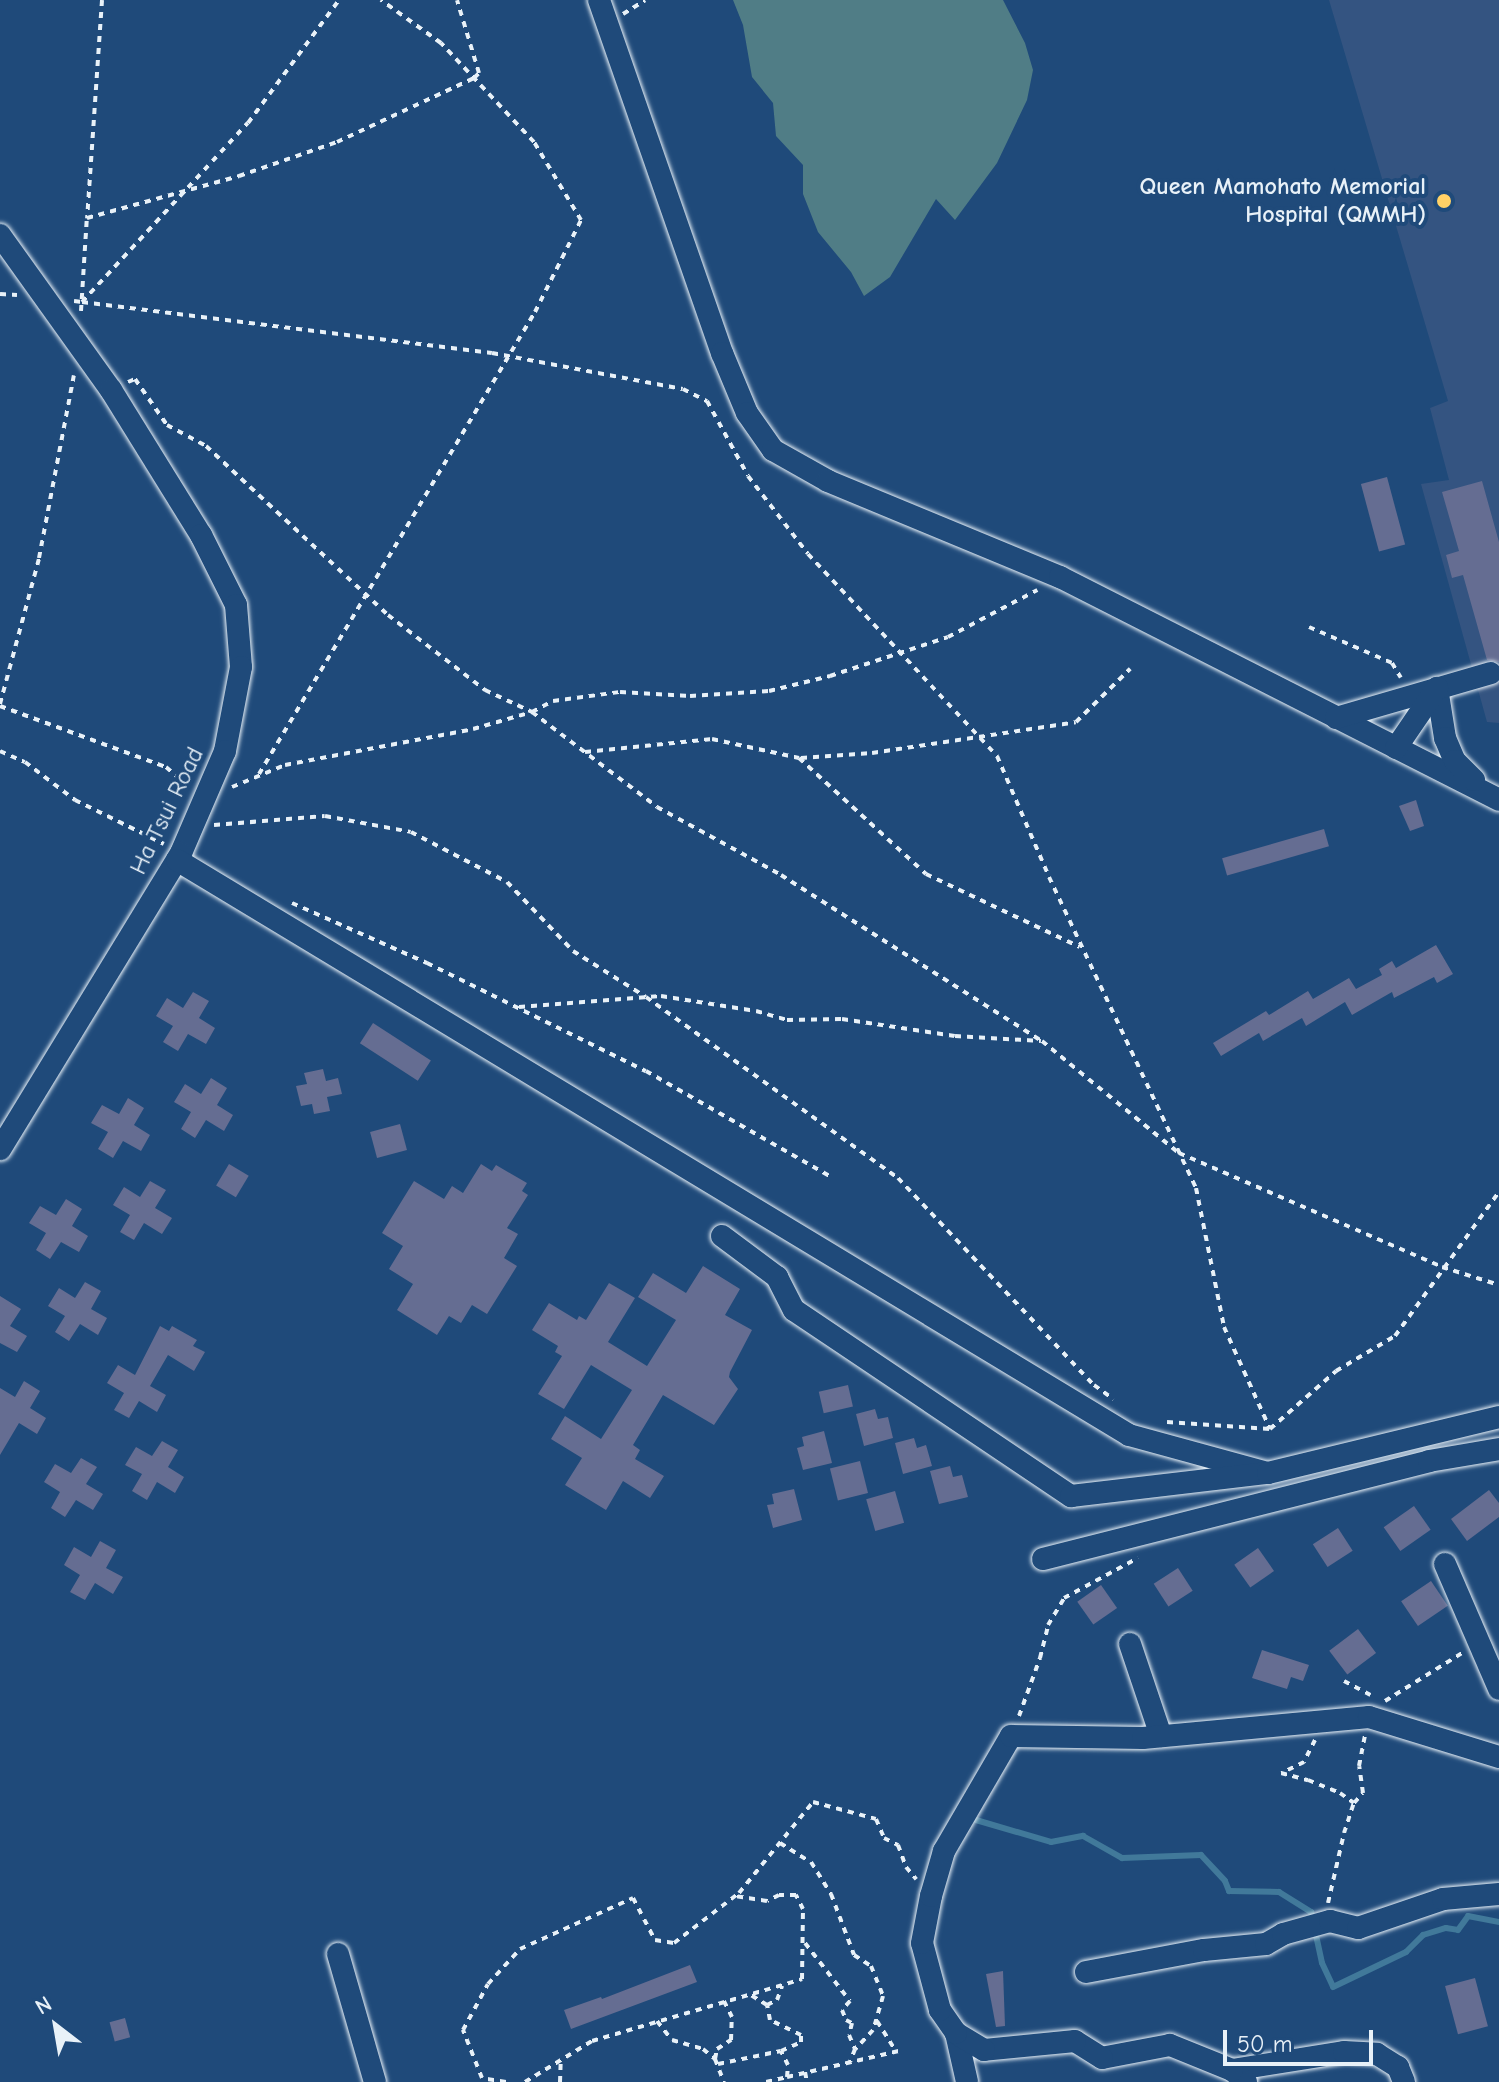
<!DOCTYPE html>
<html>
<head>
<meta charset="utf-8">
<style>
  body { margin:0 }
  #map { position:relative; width:1499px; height:2082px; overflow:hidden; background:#1f4a7a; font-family:"Comic Neue",sans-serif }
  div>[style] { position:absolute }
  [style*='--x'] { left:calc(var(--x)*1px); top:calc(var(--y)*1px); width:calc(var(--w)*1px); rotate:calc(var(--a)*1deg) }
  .built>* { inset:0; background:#345481 }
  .green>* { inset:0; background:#507d86 }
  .stream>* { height:6px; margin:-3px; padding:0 3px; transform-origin:3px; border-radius:3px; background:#41799a }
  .building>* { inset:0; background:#656d92; transform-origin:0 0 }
  .path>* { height:4px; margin-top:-2px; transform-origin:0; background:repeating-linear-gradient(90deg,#e8f1f8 0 6px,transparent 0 12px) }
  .roads { filter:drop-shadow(0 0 2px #e8f1f8) drop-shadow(0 0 2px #e8f1f8) }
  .minor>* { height:22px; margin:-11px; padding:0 11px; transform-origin:11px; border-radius:11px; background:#1f4a7a }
  .dots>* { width:22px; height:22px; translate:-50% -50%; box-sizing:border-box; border:4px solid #1f4a7a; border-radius:50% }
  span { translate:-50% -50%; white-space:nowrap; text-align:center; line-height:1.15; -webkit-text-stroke:8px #1f4a7a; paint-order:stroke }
  .poi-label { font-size:24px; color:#e8f1f8; font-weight:700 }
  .right { translate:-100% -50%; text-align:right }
  .street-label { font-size:24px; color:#e8f1f8 }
  .north { position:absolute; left:16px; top:1986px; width:80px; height:80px; -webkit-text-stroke:6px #1f4a7a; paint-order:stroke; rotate:329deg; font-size:22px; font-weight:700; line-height:32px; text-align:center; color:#e8f1f8 }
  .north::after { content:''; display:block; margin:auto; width:28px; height:36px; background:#e8f1f8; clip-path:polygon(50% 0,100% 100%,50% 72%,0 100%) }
  .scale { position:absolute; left:1223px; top:2030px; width:150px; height:36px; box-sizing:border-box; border:4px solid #e8f1f8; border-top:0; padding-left:10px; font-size:24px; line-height:28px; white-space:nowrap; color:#e8f1f8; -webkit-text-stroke:6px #1f4a7a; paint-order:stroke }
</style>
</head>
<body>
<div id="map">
  <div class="built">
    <i style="clip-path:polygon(1329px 0,1499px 0,1499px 723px,1487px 722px,1421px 484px,1449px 480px,1430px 408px,1448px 401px)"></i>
  </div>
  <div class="green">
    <i style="clip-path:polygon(733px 0,1003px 0,1025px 43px,1033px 70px,1027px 100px,997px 163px,955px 220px,936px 199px,890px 277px,864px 296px,851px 272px,818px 232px,803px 194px,803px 165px,776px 136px,773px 103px,752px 77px,743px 25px)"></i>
  </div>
  <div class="stream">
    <i style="--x:976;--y:1820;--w:78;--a:16.3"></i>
    <i style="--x:1051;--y:1842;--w:33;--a:-11"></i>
    <i style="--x:1083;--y:1836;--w:45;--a:29.4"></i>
    <i style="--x:1122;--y:1858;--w:79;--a:-2.2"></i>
    <i style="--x:1201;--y:1855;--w:35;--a:47"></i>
    <i style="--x:1225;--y:1881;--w:11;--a:68"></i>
    <i style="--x:1229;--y:1891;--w:50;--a:1.1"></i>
    <i style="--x:1279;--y:1892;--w:38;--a:32"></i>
    <i style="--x:1311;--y:1912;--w:52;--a:77.8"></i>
    <i style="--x:1322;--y:1963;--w:26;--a:65"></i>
    <i style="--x:1333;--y:1987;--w:81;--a:-25.6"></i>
    <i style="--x:1406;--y:1952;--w:24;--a:-45"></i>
    <i style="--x:1423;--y:1935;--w:24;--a:-17"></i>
    <i style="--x:1446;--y:1928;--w:12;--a:9"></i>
    <i style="--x:1458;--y:1930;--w:17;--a:-54"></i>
    <i style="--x:1468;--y:1916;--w:32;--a:11"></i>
  </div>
  <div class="building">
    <i style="left:1387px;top:477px;width:70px;height:27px;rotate:75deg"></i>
    <i style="clip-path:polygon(1482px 481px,1499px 542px,1499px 662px,1487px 660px,1463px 575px,1452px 578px,1446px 555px,1459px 551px,1442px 492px)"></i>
    <i style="clip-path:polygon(1416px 800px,1424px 826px,1410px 831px,1399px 806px)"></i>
    <i style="left:1324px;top:829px;width:18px;height:106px;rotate:74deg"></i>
    <i style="clip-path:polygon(1436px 945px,1453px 974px,1437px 983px,1434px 977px,1394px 998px,1392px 992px,1352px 1015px,1345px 1002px,1306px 1026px,1302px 1018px,1263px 1041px,1259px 1033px,1221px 1056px,1213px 1043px,1266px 1011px,1269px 1015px,1308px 991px,1313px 999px,1349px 978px,1356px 989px,1382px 975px,1379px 969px,1392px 961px,1396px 968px)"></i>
    <i style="clip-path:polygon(193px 992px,209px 1001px,199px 1018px,215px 1028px,206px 1044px,188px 1034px,178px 1051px,163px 1042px,173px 1026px,156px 1016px,167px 998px,183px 1008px)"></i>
    <i style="left:373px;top:1023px;width:69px;height:24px;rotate:33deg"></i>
    <i style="clip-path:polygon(323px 1069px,326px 1081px,338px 1078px,342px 1094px,327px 1097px,330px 1111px,314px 1114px,312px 1104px,301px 1106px,296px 1086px,307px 1084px,304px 1073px)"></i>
    <i style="clip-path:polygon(211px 1078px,227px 1088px,217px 1105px,233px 1115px,224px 1131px,206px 1120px,195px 1138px,181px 1129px,191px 1112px,174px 1102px,185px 1084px,201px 1094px)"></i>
    <i style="clip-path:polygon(128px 1098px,144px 1108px,134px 1125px,150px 1135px,141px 1151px,123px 1141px,113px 1158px,98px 1149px,108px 1132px,91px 1123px,102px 1105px,119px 1114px)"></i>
    <i style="left:400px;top:1124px;width:27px;height:31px;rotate:75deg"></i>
    <i style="left:229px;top:1164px;width:23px;height:25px;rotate:31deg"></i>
    <i style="clip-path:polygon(481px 1164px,492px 1171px,496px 1165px,527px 1183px,522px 1191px,528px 1195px,507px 1228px,518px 1234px,504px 1258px,517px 1266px,487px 1314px,472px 1305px,461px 1323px,449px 1316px,437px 1335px,397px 1310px,413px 1284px,389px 1269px,403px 1246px,382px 1233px,414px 1181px,444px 1199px,452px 1186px,463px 1193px)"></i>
    <i style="clip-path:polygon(150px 1181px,166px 1190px,155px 1208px,172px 1218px,162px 1234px,144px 1223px,134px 1240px,120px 1232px,130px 1215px,113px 1205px,124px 1187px,140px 1197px)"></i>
    <i style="clip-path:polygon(66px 1199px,82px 1209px,72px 1226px,88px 1236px,79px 1252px,61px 1242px,50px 1259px,36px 1250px,46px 1233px,29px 1223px,40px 1206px,56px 1215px)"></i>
    <i style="clip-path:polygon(703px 1266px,740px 1289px,725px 1315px,752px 1330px,730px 1372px,729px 1377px,738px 1389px,714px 1425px,663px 1395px,633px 1445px,640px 1450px,635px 1459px,664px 1476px,650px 1498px,623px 1481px,606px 1510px,565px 1485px,582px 1458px,551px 1439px,565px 1416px,601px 1439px,632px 1390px,591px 1365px,564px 1409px,538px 1394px,562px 1356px,555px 1352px,558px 1346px,532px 1330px,549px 1303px,577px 1320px,579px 1316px,586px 1320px,609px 1283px,635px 1298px,608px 1342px,647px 1366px,676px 1320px,638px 1297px,653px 1273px,686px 1293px)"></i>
    <i style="clip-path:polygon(85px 1282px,101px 1291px,91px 1309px,107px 1318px,98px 1335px,80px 1324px,69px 1341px,55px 1332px,65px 1316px,48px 1306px,59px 1288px,75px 1298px)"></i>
    <i style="clip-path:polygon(0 1296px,21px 1309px,10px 1326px,27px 1336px,17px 1352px,0 1343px)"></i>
    <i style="clip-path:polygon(160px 1326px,169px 1331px,172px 1326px,197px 1340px,193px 1346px,205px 1352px,194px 1371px,168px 1355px,150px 1386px,166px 1395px,157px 1412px,139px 1401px,129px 1418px,114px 1410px,124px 1393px,107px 1383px,118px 1365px,135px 1375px)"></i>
    <i style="clip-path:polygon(24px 1381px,40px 1391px,30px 1408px,46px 1418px,37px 1434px,19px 1423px,0 1455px,0 1388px,15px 1397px)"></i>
    <i style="left:848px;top:1385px;width:22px;height:30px;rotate:77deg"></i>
    <i style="clip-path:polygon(875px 1409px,878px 1419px,888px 1417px,893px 1438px,864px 1446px,856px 1414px)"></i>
    <i style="clip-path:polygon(824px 1431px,832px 1463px,803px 1470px,797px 1448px,804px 1446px,802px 1437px)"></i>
    <i style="clip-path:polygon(914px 1438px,917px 1448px,926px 1445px,932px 1466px,903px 1474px,895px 1443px)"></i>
    <i style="clip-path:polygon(162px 1441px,178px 1450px,168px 1467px,184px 1477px,175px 1493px,157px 1482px,147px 1500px,132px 1491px,142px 1474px,125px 1465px,136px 1447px,152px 1456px)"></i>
    <i style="clip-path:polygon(81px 1458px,97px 1467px,86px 1484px,103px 1494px,93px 1510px,76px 1500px,65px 1517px,51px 1508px,60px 1492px,44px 1482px,55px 1464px,71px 1473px)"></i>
    <i style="left:860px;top:1461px;width:33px;height:31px;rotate:76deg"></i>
    <i style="clip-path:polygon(950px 1466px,953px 1477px,962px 1475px,968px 1497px,939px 1504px,930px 1471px)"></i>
    <i style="clip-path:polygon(794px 1489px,802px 1520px,773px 1528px,767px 1505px,774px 1504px,772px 1494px)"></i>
    <i style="clip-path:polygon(1489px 1490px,1499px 1503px,1499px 1517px,1467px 1541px,1451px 1519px)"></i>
    <i style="left:895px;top:1491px;width:33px;height:30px;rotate:74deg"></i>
    <i style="left:1414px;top:1506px;width:29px;height:37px;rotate:55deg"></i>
    <i style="left:1338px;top:1528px;width:27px;height:30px;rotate:57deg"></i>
    <i style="clip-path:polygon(100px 1541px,116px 1550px,106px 1568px,123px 1577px,113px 1594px,95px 1583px,85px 1600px,70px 1592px,80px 1575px,64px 1565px,74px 1547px,91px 1557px)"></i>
    <i style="left:1258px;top:1548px;width:28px;height:29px;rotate:55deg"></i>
    <i style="left:1178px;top:1568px;width:27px;height:29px;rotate:57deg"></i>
    <i style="left:1431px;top:1581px;width:30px;height:36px;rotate:56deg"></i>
    <i style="left:1101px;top:1585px;width:28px;height:29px;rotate:55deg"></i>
    <i style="left:1358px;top:1629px;width:30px;height:36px;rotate:53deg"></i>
    <i style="clip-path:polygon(1262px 1650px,1309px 1665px,1303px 1681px,1291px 1677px,1287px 1689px,1252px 1678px)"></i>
    <i style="clip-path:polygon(690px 1965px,697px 1982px,571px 2029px,564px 2010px,601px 1997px,602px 1999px)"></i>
    <i style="clip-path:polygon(1003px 1971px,1005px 2026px,996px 2027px,986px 1974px)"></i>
    <i style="left:1475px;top:1978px;width:50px;height:31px;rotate:75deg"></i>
    <i style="left:125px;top:2018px;width:20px;height:16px;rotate:75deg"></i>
  </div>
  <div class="path">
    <i style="--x:102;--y:0;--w:219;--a:93.9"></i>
    <i style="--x:87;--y:218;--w:158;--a:-15.4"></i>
    <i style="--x:239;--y:176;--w:104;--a:-19.1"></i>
    <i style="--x:337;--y:142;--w:151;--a:-25"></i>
    <i style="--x:474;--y:78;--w:7;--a:-45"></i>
    <i style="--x:479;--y:73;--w:76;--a:-106.8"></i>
    <i style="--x:623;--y:14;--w:26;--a:-32"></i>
    <i style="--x:0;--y:294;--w:17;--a:3"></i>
    <i style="--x:74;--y:301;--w:8;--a:7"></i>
    <i style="--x:82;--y:302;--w:244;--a:-47.2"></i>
    <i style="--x:248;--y:123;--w:153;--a:-53.5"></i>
    <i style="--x:82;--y:302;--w:413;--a:7.1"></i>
    <i style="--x:492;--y:353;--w:194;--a:10.7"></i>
    <i style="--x:683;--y:389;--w:27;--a:27"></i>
    <i style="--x:707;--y:401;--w:85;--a:61.3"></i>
    <i style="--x:748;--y:476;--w:98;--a:52.4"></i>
    <i style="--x:808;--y:554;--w:277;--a:46.9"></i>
    <i style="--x:997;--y:756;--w:132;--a:66.7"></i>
    <i style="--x:1049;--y:877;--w:344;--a:64.7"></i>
    <i style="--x:1196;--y:1188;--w:142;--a:78.6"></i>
    <i style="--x:1224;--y:1327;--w:112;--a:65.7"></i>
    <i style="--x:81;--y:311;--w:95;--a:-86.4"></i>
    <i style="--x:128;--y:382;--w:8;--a:-23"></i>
    <i style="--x:135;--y:379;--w:56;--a:55.2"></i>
    <i style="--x:167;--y:425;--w:44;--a:28.3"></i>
    <i style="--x:206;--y:446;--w:248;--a:42.9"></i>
    <i style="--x:388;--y:615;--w:123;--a:37.7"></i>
    <i style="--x:485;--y:690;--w:52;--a:25.1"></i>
    <i style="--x:532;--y:712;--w:157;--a:37.2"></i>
    <i style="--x:657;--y:807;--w:141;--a:28.7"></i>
    <i style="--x:781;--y:875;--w:309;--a:32.5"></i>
    <i style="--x:1042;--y:1041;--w:177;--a:39.3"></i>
    <i style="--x:1179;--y:1153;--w:287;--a:23.4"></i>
    <i style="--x:1442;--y:1267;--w:60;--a:17.5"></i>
    <i style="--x:1309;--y:627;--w:90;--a:23.4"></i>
    <i style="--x:1392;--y:663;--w:17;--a:59"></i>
    <i style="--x:0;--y:704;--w:151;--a:-75"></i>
    <i style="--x:39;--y:558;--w:186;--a:-79.2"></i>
    <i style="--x:0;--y:706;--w:177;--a:20.2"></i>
    <i style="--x:166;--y:767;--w:30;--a:41"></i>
    <i style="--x:0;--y:751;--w:27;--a:24"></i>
    <i style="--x:25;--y:762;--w:63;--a:37.2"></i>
    <i style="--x:75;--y:800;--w:99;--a:26.3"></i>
    <i style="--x:585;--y:752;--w:128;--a:-5.8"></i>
    <i style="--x:712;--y:739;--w:89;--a:12.3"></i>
    <i style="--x:799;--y:758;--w:172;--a:42.4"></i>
    <i style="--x:926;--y:874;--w:170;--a:25.4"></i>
    <i style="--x:801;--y:758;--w:71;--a:-4"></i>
    <i style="--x:872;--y:753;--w:206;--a:-8.6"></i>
    <i style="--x:1076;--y:722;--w:76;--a:-44.5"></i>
    <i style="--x:259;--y:774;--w:538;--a:-59.15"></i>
    <i style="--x:535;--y:312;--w:103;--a:-63.4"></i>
    <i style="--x:581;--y:220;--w:91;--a:-121.1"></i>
    <i style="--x:534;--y:142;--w:136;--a:-133.2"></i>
    <i style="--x:441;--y:43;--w:74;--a:-144.4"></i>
    <i style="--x:232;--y:787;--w:57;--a:-22.5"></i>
    <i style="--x:285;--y:765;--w:191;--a:-10.8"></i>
    <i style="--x:473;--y:729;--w:61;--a:-16.1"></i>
    <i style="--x:532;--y:712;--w:24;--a:-28"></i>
    <i style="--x:553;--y:701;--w:68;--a:-7.7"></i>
    <i style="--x:620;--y:692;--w:70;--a:3.3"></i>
    <i style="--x:690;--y:696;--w:79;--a:-3.6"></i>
    <i style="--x:769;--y:691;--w:63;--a:-13.8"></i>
    <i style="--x:830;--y:676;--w:124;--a:-18.3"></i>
    <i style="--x:948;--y:637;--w:101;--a:-27.8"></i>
    <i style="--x:214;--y:825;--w:111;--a:-4.6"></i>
    <i style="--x:325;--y:816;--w:87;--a:10.5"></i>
    <i style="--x:411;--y:832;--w:108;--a:27.5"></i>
    <i style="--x:507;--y:882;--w:95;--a:46.3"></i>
    <i style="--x:573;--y:951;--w:86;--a:32.2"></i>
    <i style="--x:646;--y:997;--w:310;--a:35.7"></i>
    <i style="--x:898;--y:1178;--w:285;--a:46.6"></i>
    <i style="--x:1094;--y:1385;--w:24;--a:36"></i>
    <i style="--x:292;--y:903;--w:148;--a:24"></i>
    <i style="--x:427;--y:963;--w:244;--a:26.3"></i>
    <i style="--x:646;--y:1071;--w:215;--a:29.8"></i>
    <i style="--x:519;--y:1007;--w:142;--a:-4.4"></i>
    <i style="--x:661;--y:996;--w:96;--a:9"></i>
    <i style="--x:756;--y:1011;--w:32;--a:16"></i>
    <i style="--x:787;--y:1020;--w:55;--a:-1"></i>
    <i style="--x:842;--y:1019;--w:114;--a:8.6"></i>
    <i style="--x:955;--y:1036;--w:86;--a:3.3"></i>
    <i style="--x:1167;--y:1422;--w:103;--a:3.9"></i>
    <i style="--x:1270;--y:1429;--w:88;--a:-41.3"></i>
    <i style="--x:1336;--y:1371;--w:69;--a:-30.7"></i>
    <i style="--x:1395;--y:1336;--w:178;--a:-54.2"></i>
    <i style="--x:1344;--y:1681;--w:30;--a:28"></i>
    <i style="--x:1385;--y:1701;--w:91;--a:-31.9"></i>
    <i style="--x:1019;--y:1716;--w:62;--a:-70.1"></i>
    <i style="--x:1040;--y:1658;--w:34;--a:-76"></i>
    <i style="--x:1048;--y:1625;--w:31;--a:-59"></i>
    <i style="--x:1064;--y:1598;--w:84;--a:-28.4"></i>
    <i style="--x:1315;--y:1740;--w:25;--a:117"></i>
    <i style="--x:1304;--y:1762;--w:25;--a:154"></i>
    <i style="--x:1281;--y:1773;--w:28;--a:15"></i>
    <i style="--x:1308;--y:1780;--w:35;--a:22"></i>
    <i style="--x:1340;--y:1793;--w:17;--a:36"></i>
    <i style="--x:780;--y:1843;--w:36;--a:32"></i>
    <i style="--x:811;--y:1862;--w:38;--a:58"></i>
    <i style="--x:831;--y:1894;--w:65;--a:69.3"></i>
    <i style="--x:854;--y:1955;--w:20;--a:33"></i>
    <i style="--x:871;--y:1966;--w:32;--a:68"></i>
    <i style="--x:883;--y:1996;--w:35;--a:106"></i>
    <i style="--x:873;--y:2030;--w:26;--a:133"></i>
    <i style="--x:855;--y:2049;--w:14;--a:111"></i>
    <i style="--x:1328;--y:1903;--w:72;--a:-77.1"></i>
    <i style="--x:1344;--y:1833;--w:32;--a:-72"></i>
    <i style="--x:1354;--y:1803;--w:13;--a:-48"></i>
    <i style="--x:1363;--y:1793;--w:27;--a:-98"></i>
    <i style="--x:1359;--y:1766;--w:31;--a:-79"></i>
    <i style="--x:805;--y:1943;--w:73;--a:52.2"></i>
    <i style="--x:850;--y:2001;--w:12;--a:132"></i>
    <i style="--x:842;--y:2010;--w:11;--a:68"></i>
    <i style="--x:846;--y:2020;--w:7;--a:27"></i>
    <i style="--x:852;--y:2023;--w:12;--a:104"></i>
    <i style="--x:849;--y:2035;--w:15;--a:67"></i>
    <i style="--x:767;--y:2005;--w:11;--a:-27"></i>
    <i style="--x:777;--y:2000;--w:15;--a:-70"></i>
    <i style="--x:657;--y:2021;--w:24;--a:52"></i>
    <i style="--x:672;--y:2040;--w:32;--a:16"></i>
    <i style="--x:703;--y:2049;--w:16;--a:40"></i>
    <i style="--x:715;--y:2059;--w:25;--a:69"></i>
    <i style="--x:877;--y:2021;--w:36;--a:58"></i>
    <i style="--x:715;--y:2059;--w:10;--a:-79"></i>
    <i style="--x:717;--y:2049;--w:17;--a:-33"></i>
    <i style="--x:731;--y:2040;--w:23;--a:-88"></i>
    <i style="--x:732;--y:2017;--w:18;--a:-117"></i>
    <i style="--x:718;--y:2064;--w:64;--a:-11.7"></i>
    <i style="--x:781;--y:2051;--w:22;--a:-24"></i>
    <i style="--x:801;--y:2042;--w:7;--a:-90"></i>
    <i style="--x:801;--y:2035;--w:34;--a:-154"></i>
    <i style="--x:770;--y:2020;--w:15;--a:-101"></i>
    <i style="--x:767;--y:2005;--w:19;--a:-148"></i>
    <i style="--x:805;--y:2072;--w:10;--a:79"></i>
    <i style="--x:787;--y:2077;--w:119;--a:-13.1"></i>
    <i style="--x:506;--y:2082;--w:24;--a:-171"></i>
    <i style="--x:482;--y:2078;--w:52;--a:-111.6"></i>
    <i style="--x:463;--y:2030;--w:52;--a:-61.5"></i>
    <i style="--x:488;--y:1984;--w:47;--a:-47.6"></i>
    <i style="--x:520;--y:1949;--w:124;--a:-24.3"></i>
    <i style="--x:633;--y:1898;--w:47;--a:62.4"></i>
    <i style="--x:655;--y:1940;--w:19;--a:9"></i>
    <i style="--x:674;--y:1943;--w:82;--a:-37.6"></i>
    <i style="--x:739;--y:1893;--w:117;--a:-50.9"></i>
    <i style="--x:813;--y:1802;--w:65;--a:15.1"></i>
    <i style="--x:876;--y:1819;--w:21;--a:67"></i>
    <i style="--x:884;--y:1838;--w:16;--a:27"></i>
    <i style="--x:898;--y:1845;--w:23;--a:70"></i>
    <i style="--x:906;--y:1867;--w:16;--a:50"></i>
    <i style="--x:525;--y:2082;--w:79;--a:-31.5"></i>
    <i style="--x:592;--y:2041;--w:219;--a:-16.4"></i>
    <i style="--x:802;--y:1979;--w:70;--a:-89.2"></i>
    <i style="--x:803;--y:1909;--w:16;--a:-117"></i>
    <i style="--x:796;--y:1895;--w:17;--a:180"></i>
    <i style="--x:779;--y:1895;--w:13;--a:153"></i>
    <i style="--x:767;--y:1901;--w:31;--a:-171"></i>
    <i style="--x:560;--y:2082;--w:23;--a:-88"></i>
    <i style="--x:766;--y:2082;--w:22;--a:-13"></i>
    <i style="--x:787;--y:2077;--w:12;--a:-85"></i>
    <i style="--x:788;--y:2065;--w:16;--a:-117"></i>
  </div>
  <div class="roads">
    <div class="minor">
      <i style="--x:599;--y:0;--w:374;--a:70.8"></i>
      <i style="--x:722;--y:353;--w:65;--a:67.4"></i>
      <i style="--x:747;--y:413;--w:45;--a:54.9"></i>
      <i style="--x:773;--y:450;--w:63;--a:29.4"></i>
      <i style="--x:828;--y:481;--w:251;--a:22.5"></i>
      <i style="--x:1060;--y:577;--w:492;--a:26.9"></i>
      <i style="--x:0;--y:235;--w:191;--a:54.4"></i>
      <i style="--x:111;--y:390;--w:171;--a:58.2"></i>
      <i style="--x:201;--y:535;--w:78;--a:63.4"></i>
      <i style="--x:236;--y:605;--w:62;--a:85.4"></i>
      <i style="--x:241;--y:667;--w:86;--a:100.8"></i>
      <i style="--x:225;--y:751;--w:111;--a:113.3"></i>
      <i style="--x:181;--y:853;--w:347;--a:121.4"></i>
      <i style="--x:1437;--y:688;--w:51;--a:80.9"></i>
      <i style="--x:1445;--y:738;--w:25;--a:67"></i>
      <i style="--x:1455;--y:761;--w:27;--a:45"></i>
      <i style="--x:1336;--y:718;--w:161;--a:-16.2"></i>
      <i style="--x:1396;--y:748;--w:73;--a:-55.7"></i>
      <i style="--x:177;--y:860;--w:1112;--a:31.13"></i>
      <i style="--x:1129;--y:1435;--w:144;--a:15.3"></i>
      <i style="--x:722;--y:1236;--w:69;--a:36.7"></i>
      <i style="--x:777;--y:1277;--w:37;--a:63"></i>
      <i style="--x:794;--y:1310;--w:334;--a:33.9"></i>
      <i style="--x:1071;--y:1496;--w:198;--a:-6.7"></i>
      <i style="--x:1268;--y:1473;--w:238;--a:-13.6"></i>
      <i style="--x:1043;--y:1559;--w:398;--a:-14.2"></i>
      <i style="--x:1429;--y:1461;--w:71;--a:-9.7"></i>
      <i style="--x:1445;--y:1564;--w:136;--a:66.6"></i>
      <i style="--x:1130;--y:1644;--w:97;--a:71.4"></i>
      <i style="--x:338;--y:1954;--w:133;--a:73.9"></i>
      <i style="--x:1086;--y:1972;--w:120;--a:-10.6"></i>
      <i style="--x:1204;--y:1950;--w:62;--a:-5.5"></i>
      <i style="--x:1266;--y:1944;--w:20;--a:-30"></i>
      <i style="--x:1283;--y:1934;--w:49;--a:-15.5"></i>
      <i style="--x:1330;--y:1921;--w:29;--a:14"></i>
      <i style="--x:1358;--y:1928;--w:90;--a:-18.8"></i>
      <i style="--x:1443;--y:1899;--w:56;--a:-5.1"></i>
      <i style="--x:956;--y:2033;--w:50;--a:77.3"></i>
      <i style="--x:1232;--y:2070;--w:113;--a:-9.1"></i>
      <i style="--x:1344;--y:2052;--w:33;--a:3"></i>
      <i style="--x:1377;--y:2054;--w:25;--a:32"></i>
      <i style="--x:1398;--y:2067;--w:16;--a:68"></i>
      <i style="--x:1246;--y:2082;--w:18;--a:-139"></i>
      <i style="--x:1232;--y:2070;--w:67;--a:-158"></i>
      <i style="--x:1170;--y:2045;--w:69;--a:169.2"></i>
      <i style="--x:1102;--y:2058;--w:32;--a:-148"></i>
      <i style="--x:1075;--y:2041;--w:91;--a:174.4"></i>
      <i style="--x:984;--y:2050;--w:33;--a:-149"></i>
      <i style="--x:956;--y:2033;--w:28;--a:-125"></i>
      <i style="--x:940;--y:2010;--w:69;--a:-105"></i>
      <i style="--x:922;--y:1943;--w:48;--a:-79.2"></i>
      <i style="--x:931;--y:1896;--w:47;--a:-73.9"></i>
      <i style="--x:944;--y:1851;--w:133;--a:-59.8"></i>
      <i style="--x:1011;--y:1736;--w:132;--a:0.9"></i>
      <i style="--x:1143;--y:1738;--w:227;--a:-5.3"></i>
      <i style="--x:1369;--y:1717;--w:136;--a:17.1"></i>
    </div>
  </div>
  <div class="dots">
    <i style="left:1444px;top:201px;background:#ffd166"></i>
  </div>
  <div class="poi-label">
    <span class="right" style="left:1426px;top:201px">Queen Mamohato Memorial<br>Hospital (QMMH)</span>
  </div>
  <div class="street-label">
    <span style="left:167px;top:811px;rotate:-64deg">Ha Tsui Road</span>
  </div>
  <div class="north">N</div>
  <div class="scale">50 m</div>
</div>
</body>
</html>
